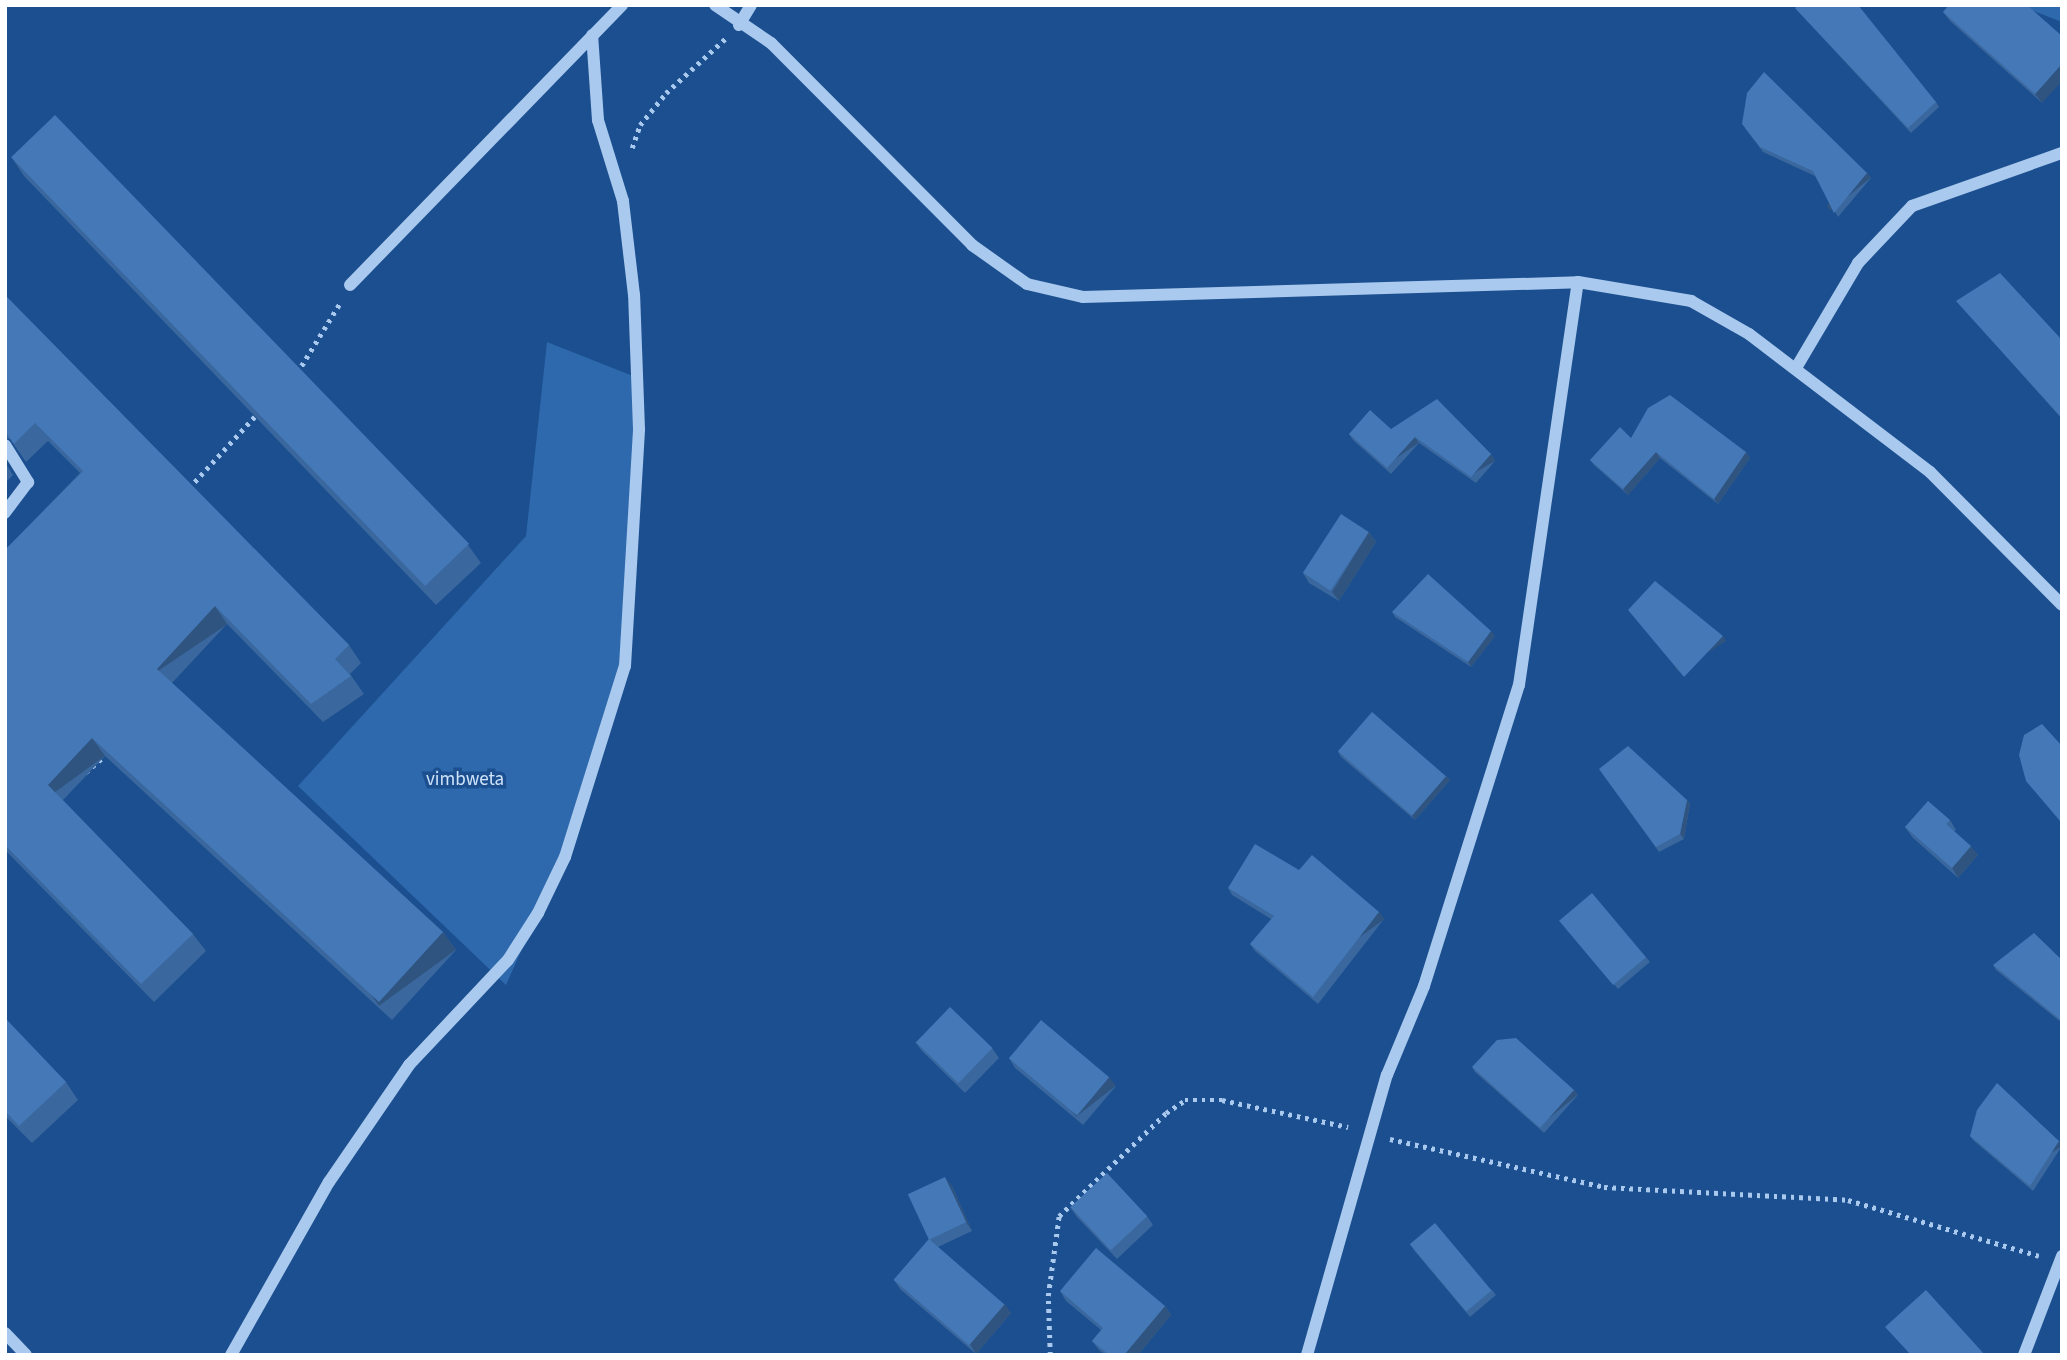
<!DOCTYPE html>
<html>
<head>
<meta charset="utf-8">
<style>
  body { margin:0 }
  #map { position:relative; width:2067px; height:1360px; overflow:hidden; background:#1b4f8f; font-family:"Source Sans 3",sans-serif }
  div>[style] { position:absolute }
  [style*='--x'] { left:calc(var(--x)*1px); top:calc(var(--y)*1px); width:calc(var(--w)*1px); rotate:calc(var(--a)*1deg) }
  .green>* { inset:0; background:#2e69ad }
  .path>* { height:4.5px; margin-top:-2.25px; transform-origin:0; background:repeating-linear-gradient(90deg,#a9c9ee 0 3.5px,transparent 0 8.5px) }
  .minor>* { height:12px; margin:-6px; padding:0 6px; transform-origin:6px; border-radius:6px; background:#a9c9ee }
  .wall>* { inset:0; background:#3a679d }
  .shaded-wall>* { inset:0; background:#305480; transform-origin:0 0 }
  .building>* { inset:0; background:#4478b7; transform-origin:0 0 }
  span { translate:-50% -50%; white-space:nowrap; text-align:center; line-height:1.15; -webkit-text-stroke:7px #1b4f8f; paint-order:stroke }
  .park-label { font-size:19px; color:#cfe3fa }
  .frame { position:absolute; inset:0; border:7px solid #fff; pointer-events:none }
</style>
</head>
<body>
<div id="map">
  <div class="green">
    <i style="clip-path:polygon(2018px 5px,2062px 5px,2062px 22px)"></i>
    <i style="clip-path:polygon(547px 342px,638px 378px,621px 680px,571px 839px,506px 985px,298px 786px,526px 536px)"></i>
  </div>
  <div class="path">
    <i style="--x:632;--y:148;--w:24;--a:-71"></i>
    <i style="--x:640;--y:125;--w:41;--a:-50.9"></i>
    <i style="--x:666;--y:93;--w:80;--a:-42.5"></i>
    <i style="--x:297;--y:373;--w:82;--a:-58.4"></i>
    <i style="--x:189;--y:488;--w:103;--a:-47.4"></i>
    <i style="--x:79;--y:778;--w:33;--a:-41"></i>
    <i style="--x:1390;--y:1139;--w:219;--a:12.6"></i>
    <i style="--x:1604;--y:1187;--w:244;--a:3"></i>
    <i style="--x:1848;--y:1200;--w:199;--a:16.3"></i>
    <i style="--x:1050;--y:1355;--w:59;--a:-91.9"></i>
    <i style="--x:1048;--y:1296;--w:81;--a:-82.2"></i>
    <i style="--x:1059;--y:1216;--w:149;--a:-43.9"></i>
    <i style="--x:1166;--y:1113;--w:23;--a:-34"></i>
    <i style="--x:1185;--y:1100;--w:37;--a:0"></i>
    <i style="--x:1222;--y:1100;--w:129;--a:12.1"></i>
  </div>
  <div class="minor">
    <i style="--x:715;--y:5;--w:68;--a:34.2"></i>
    <i style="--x:771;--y:43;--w:285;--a:45.1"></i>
    <i style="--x:972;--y:245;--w:67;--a:35.3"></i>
    <i style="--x:1027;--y:284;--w:57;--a:13.1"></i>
    <i style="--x:1083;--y:297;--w:495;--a:-1.7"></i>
    <i style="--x:1578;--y:282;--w:115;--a:9.5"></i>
    <i style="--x:1691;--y:301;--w:67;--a:29.6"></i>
    <i style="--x:1749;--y:334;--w:228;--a:37.3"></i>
    <i style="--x:1930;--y:472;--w:187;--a:45.2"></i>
    <i style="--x:739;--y:25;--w:23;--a:-59"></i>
    <i style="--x:350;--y:285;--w:390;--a:-45.8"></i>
    <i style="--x:1796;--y:368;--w:122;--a:-59.4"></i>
    <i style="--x:1858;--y:263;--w:79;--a:-46.5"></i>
    <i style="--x:1912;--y:206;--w:159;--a:-19.5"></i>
    <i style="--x:5;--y:445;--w:44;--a:58.1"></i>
    <i style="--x:28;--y:482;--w:39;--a:127"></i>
    <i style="--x:5;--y:1333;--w:30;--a:46"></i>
    <i style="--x:231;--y:1355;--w:199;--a:-60.5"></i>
    <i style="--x:329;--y:1182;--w:142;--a:-55.6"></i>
    <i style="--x:409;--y:1065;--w:144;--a:-46.7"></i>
    <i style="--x:508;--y:960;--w:56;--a:-57.4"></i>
    <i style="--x:538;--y:913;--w:62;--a:-64.3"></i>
    <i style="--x:565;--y:857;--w:200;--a:-72.6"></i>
    <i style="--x:625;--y:666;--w:237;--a:-86.6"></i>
    <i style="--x:639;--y:429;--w:134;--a:-92.1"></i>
    <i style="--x:634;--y:295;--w:95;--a:-96.7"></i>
    <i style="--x:623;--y:201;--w:85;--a:-107.2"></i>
    <i style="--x:598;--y:120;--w:85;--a:-94"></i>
    <i style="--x:1307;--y:1355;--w:291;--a:-74.1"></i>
    <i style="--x:1387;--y:1075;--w:96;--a:-67.4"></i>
    <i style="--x:1424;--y:986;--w:316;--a:-72.5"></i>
    <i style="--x:1519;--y:685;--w:407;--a:-81.7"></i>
    <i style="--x:2024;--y:1355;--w:106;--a:-69"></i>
  </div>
  <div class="wall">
    <i style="clip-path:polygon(1795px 8px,1936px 102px,1939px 107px,1911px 133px)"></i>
    <i style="clip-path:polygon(1943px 12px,2062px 36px,2042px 103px,1950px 21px)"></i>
    <i style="clip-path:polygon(1745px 128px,1867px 173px,1871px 178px,1838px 217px,1815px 176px,1763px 152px)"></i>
    <i style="clip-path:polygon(12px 158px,468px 545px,481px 563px,436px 605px,24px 176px)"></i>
    <i style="clip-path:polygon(5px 295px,349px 645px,361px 663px,350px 674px,364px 694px,323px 722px,227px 624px,172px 683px,443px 932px,456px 950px,392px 1020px,105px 756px,63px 800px,193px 934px,206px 951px,154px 1002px,5px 850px,5px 550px,80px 473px,48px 441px,26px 462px,10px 439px,5px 438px)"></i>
    <i style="clip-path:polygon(1956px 301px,2062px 340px,2062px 419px,1960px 305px)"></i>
    <i style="clip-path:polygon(1391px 429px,1491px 454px,1495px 461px,1476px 483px,1419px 443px,1391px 474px,1353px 440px,1349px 434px)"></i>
    <i style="clip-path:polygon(1631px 438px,1746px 452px,1750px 458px,1718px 504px,1660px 458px,1628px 495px,1594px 465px,1590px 460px)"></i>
    <i style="clip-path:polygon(5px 462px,13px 475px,5px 483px)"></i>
    <i style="clip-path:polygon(1369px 532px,1376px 542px,1339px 601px,1309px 583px,1303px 573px)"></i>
    <i style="clip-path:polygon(1392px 612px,1495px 636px,1471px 667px,1395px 617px)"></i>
    <i style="clip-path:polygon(1338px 752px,1446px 776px,1450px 780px,1415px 820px,1341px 757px)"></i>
    <i style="clip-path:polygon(1602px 773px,1687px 800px,1690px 804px,1684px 839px,1659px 852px)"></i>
    <i style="clip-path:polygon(1950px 820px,1956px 830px,1954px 831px,1978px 855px,1958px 878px,1912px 837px,1905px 827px)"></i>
    <i style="clip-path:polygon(1299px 870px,1379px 912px,1384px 919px,1318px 1004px,1255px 951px,1250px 944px,1271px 919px,1232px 895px,1228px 888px)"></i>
    <i style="clip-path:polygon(1560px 921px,1646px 957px,1650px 962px,1618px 989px)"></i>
    <i style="clip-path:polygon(2062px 960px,2062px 1023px,1996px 970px,1993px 965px)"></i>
    <i style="clip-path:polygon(5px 1018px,66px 1082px,78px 1100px,32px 1143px,5px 1116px)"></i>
    <i style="clip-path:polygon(915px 1042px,992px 1048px,999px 1058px,965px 1093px,922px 1051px)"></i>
    <i style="clip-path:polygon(1009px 1058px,1116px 1086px,1083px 1125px,1015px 1068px)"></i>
    <i style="clip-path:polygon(1472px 1067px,1574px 1090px,1578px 1095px,1544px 1133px,1475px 1072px)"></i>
    <i style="clip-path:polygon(1970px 1136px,2059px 1141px,2062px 1146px,2033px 1191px,1974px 1141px)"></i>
    <i style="clip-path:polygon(952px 1186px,972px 1231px,938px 1247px,1011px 1313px,976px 1354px,900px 1289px,894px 1280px,929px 1239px)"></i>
    <i style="clip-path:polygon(1070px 1207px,1147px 1216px,1153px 1225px,1117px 1259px,1077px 1217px)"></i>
    <i style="clip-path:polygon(1413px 1249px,1492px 1290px,1496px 1295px,1470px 1317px)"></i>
    <i style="clip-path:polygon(1060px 1291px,1165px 1306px,1171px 1315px,1138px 1355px,1105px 1355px,1099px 1350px,1092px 1341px,1101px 1330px,1066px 1301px)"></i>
  </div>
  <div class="shaded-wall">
    <i style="clip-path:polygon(2062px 64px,2062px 81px,2042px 103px,2035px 94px)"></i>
    <i style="left:1867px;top:173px;width:6px;height:52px;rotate:51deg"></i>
    <i style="left:1415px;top:437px;width:7px;height:42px;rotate:56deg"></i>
    <i style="clip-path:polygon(1656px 452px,1660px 458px,1628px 495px,1623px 489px)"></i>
    <i style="clip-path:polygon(1746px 452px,1750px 458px,1718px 504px,1714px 499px)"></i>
    <i style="left:1491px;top:454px;width:8px;height:30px;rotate:60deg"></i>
    <i style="clip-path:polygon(1369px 532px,1376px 542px,1339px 601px,1332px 592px)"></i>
    <i style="left:215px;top:606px;width:22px;height:86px;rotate:56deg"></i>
    <i style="clip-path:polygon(1491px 631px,1495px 636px,1471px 667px,1468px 662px)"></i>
    <i style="left:1723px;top:636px;width:6px;height:57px;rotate:59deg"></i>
    <i style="left:92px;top:738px;width:22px;height:64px;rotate:54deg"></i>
    <i style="clip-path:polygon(1446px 776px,1450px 780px,1415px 820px,1412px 816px)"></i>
    <i style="clip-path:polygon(1687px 800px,1690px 804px,1684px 839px,1680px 834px)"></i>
    <i style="clip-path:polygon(1971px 846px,1978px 855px,1958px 878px,1952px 868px)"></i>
    <i style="left:1379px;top:912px;width:9px;height:108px;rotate:54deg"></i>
    <i style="left:443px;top:932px;width:22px;height:95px;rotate:54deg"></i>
    <i style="left:1109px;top:1077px;width:11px;height:50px;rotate:52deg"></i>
    <i style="left:1574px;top:1090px;width:6px;height:51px;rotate:51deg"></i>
    <i style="left:2059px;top:1141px;width:6px;height:54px;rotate:59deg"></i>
    <i style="clip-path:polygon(945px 1177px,952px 1186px,972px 1231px,966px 1222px)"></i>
    <i style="clip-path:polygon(1005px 1304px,1011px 1313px,976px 1354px,970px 1344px)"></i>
    <i style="clip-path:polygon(1165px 1306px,1171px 1315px,1138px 1355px,1124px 1355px)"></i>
  </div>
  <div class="building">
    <i style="clip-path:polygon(1798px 5px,1858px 5px,1936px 102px,1908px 128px,1795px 8px)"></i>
    <i style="clip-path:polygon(1949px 5px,2027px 5px,2062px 36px,2062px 64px,2035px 94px,1943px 12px)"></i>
    <i style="clip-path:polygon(1764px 72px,1867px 173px,1834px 213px,1813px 171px,1760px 147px,1742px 124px,1747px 93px)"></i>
    <i style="left:55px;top:115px;width:596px;height:61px;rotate:46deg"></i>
    <i style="clip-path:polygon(2000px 273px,2062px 340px,2062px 418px,1956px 301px)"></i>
    <i style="clip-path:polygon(5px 295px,349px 645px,335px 659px,351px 676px,311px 704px,215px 606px,157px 669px,443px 932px,379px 1002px,92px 738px,48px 785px,193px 934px,141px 984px,5px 845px,5px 550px,83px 471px,35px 423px,14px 444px,5px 431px)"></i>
    <i style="clip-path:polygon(1670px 395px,1746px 452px,1714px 499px,1656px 452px,1623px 489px,1590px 460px,1620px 427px,1631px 438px,1648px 408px)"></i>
    <i style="clip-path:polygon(1437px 399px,1491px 454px,1471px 477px,1415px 437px,1387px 468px,1349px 434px,1370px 410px,1391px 429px)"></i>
    <i style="left:1341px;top:514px;width:33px;height:70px;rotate:33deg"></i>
    <i style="clip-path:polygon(1428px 574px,1491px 631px,1468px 662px,1392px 612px)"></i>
    <i style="clip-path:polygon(1655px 581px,1723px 636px,1684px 677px,1628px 610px)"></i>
    <i style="left:1372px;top:712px;width:98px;height:52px;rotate:41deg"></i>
    <i style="clip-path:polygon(2042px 724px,2062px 746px,2062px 819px,2060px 821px,2026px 781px,2019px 755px,2024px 735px)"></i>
    <i style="clip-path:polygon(1628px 746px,1687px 800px,1680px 834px,1656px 847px,1599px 769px)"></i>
    <i style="clip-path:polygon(1928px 801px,1950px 820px,1946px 824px,1971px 846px,1952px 868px,1905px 827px)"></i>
    <i style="clip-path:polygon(1255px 844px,1299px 870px,1312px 855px,1379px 912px,1313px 997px,1250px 944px,1274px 916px,1228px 888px)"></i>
    <i style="left:1592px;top:893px;width:84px;height:43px;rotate:50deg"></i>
    <i style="clip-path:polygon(2034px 933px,2062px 960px,2062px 1021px,1993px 965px)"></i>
    <i style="left:950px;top:1007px;width:59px;height:49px;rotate:44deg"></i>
    <i style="clip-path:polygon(5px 1018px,66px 1082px,19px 1126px,5px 1111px)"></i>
    <i style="left:1041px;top:1020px;width:89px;height:50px;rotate:40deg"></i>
    <i style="clip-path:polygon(1516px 1038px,1574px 1090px,1540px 1128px,1472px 1067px,1497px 1040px)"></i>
    <i style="clip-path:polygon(1997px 1083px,2059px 1141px,2030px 1186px,1970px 1136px,1977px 1110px)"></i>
    <i style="left:1107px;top:1173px;width:59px;height:50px;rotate:47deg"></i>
    <i style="left:945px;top:1177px;width:50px;height:41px;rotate:65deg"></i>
    <i style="left:1435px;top:1223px;width:88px;height:33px;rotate:50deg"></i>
    <i style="left:929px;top:1239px;width:100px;height:54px;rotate:41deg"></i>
    <i style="clip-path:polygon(1096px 1248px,1165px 1306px,1124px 1355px,1109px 1355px,1092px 1341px,1103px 1328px,1060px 1291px)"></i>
    <i style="clip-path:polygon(1926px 1290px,1985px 1355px,1911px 1355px,1885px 1327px)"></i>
  </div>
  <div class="park-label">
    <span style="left:465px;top:780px">vimbweta</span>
  </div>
  <div class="frame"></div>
</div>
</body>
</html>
